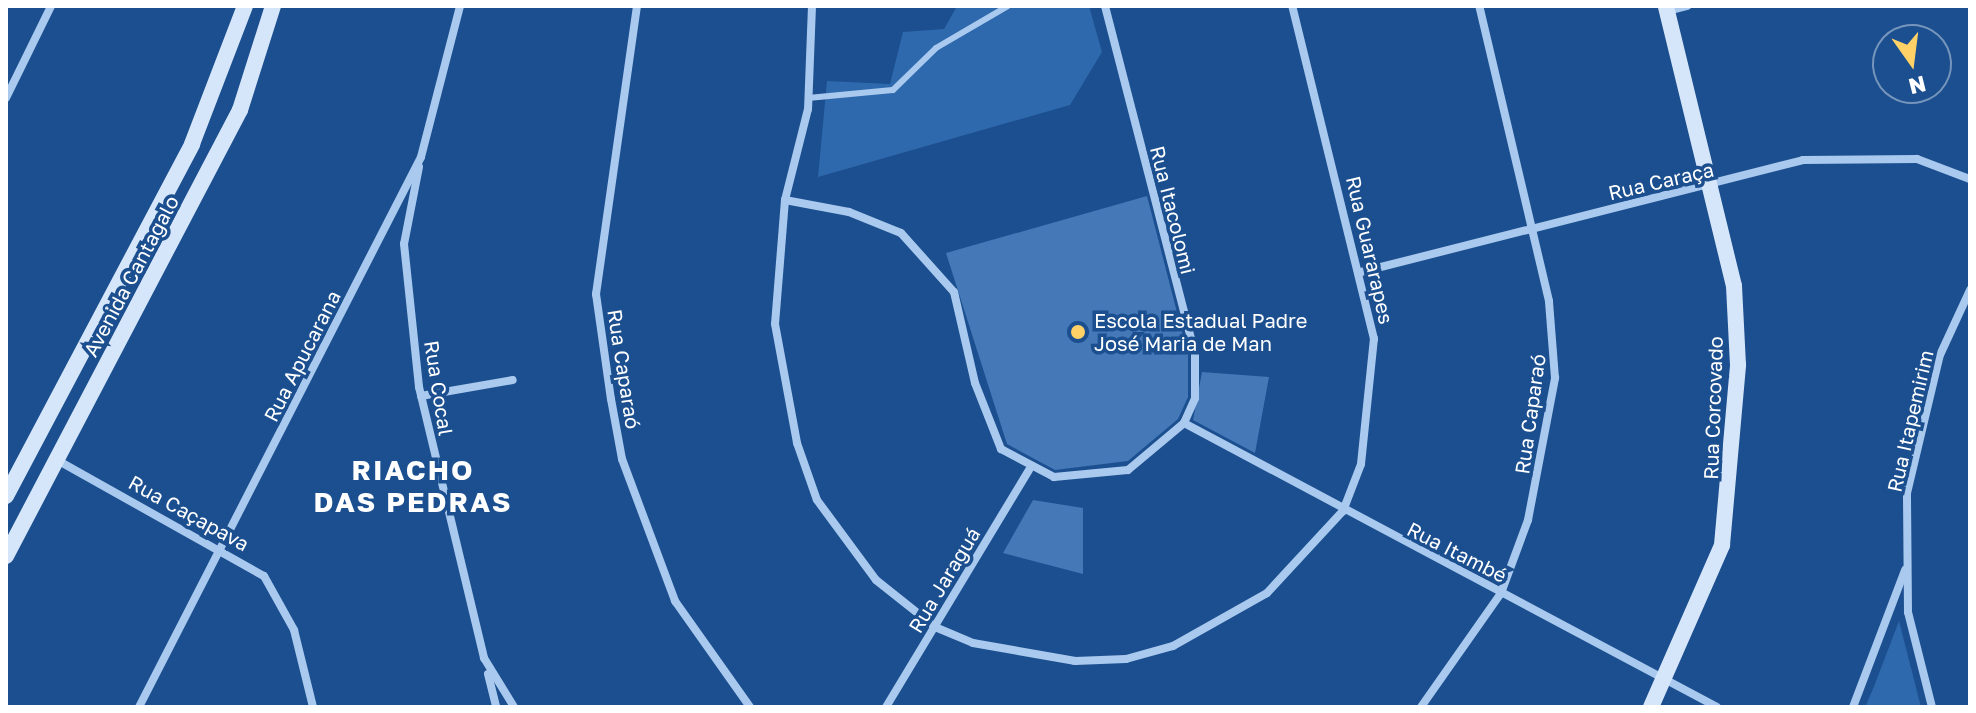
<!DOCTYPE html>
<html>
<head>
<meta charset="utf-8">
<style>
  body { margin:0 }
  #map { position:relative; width:1976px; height:713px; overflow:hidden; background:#1b4f8f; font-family:"Golos Text",sans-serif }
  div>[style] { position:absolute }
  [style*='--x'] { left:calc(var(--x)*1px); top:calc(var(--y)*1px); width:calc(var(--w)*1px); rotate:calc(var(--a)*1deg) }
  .green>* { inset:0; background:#2e69ad }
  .building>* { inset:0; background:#4478b7 }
  .lane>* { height:6px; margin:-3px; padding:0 3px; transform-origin:3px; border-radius:3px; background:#a9c9ee }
  .street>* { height:8px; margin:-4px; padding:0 4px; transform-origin:4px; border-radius:4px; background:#a9c9ee }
  .secondary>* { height:16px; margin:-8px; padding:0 8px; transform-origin:8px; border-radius:8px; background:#d6e6fa }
  .dots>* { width:22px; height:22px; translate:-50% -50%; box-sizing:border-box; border:4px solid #1b4f8f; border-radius:50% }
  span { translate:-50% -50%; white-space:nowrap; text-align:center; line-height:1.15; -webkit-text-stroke:7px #1b4f8f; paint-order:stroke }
  .street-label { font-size:20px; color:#fff }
  .poi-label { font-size:20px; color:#fff }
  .left { translate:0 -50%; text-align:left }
  .district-label { font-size:28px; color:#fff; font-weight:700; letter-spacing:2px }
  .frame { position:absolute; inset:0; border:8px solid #fff; pointer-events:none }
  .north { position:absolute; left:1872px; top:24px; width:80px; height:80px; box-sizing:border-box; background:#1b4f8f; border:2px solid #7695bc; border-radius:50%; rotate:166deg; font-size:22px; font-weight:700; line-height:32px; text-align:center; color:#fff }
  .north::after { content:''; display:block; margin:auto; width:28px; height:36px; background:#ffd166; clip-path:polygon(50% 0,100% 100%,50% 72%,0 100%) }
</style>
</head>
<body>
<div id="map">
  <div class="green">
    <i style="clip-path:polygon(957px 6px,1089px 6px,1102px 52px,1070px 105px,818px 177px,827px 81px,890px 84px,903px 32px,944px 29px)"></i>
    <i style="clip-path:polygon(1899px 621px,1921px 707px,1865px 707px,1873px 689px)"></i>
  </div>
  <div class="building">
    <i style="clip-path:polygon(1147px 196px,1188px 355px,1188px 397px,1178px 419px,1128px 461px,1055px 470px,1007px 444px,946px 253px)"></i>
    <i style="clip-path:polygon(1202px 372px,1269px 377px,1255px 453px,1193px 420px)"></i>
    <i style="clip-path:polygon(1033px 500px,1083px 508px,1083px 574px,1003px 553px)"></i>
  </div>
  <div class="lane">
    <i style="--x:808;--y:98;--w:85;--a:-5.4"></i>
    <i style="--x:893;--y:90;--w:60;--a:-44.3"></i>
    <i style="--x:936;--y:48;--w:83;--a:-30.3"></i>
  </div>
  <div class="street">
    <i style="--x:637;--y:6;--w:291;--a:98.1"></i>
    <i style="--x:596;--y:294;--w:106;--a:81.9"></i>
    <i style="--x:611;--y:399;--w:61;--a:79.6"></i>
    <i style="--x:622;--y:459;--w:152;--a:69.5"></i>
    <i style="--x:675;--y:601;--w:130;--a:54.7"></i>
    <i style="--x:812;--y:6;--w:103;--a:92.2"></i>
    <i style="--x:808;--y:109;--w:94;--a:104.2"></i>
    <i style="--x:785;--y:200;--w:124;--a:94.6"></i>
    <i style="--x:775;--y:324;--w:121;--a:79.5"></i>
    <i style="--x:797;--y:443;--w:60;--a:70.7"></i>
    <i style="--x:817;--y:500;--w:99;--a:53.6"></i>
    <i style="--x:876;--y:580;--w:75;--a:38.5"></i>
    <i style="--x:935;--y:627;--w:41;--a:22.8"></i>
    <i style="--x:973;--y:643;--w:104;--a:10"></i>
    <i style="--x:1075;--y:661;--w:51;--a:-2.2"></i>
    <i style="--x:1126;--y:659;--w:49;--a:-15.5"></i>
    <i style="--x:1173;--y:646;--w:108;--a:-29.4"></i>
    <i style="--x:1267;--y:593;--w:112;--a:-47.2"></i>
    <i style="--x:1343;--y:511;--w:50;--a:-69"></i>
    <i style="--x:1361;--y:464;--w:126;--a:-84.1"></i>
    <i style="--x:1374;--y:339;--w:343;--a:-103.8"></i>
    <i style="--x:1668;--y:11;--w:20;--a:-15"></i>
    <i style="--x:6;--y:98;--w:102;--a:-63.9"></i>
    <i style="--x:419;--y:167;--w:78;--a:101"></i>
    <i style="--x:404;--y:244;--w:144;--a:84"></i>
    <i style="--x:419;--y:387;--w:279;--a:76.5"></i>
    <i style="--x:484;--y:658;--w:57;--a:58.5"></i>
    <i style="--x:785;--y:200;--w:65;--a:10.6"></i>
    <i style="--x:849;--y:212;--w:56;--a:22"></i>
    <i style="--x:901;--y:233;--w:79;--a:48.1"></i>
    <i style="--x:954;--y:292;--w:93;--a:77"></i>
    <i style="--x:975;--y:383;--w:71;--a:68.5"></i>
    <i style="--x:1001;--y:449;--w:60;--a:27.8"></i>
    <i style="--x:1054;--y:477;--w:74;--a:-5.4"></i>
    <i style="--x:1128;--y:470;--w:73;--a:-40"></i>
    <i style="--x:1184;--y:423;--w:27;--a:-66"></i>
    <i style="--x:1195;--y:398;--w:44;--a:-90"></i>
    <i style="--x:1195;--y:354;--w:359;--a:-104.5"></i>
    <i style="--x:1361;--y:272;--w:456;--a:-14.2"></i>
    <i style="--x:1803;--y:160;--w:114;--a:-0.5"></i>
    <i style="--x:1917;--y:159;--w:57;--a:20.7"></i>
    <i style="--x:421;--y:396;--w:93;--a:-9.9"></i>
    <i style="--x:1184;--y:423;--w:604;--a:28.05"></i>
    <i style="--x:57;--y:460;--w:237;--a:29.3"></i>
    <i style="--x:264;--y:576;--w:62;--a:60.9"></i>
    <i style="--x:294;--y:630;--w:79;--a:76.1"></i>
    <i style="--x:488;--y:674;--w:34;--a:76"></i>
    <i style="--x:139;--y:707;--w:618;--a:-62.85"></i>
    <i style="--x:421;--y:157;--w:156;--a:-75.5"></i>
    <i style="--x:886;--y:707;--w:277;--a:-58.9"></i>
    <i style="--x:1421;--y:707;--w:139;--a:-54.9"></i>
    <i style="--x:1501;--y:593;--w:78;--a:-69.7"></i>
    <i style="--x:1528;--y:520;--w:145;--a:-79.2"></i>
    <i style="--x:1555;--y:378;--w:77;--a:-94.5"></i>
    <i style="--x:1549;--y:301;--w:303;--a:-103.3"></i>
    <i style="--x:1853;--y:707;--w:147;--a:-69.2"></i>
    <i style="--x:1932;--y:707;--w:98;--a:-104.2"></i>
    <i style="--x:1908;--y:612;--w:119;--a:-90.5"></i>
    <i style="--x:1907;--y:493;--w:142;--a:-76.6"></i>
    <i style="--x:1940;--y:355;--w:72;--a:-65.2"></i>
  </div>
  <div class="secondary">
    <i style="--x:6;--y:496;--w:398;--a:-62.1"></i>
    <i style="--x:192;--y:144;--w:148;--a:-69"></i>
    <i style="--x:6;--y:556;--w:504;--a:-62.32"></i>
    <i style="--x:240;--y:110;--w:109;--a:-72.4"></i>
    <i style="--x:1651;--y:707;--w:177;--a:-66.3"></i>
    <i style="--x:1722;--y:545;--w:181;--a:-84.9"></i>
    <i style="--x:1738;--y:365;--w:79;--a:-92.9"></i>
    <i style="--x:1734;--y:286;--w:288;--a:-103.7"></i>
  </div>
  <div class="dots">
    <i style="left:1078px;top:332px;background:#ffd166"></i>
  </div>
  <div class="street-label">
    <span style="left:1661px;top:181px;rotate:-13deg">Rua Caraça</span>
    <span style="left:1173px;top:210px;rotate:76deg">Rua Itacolomi</span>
    <span style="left:1370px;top:250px;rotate:77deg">Rua Guararapes</span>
    <span style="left:131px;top:276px;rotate:-62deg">Avenida Cantagalo</span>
    <span style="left:302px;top:356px;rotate:-63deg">Rua Apucarana</span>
    <span style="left:624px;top:369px;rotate:81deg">Rua Caparaó</span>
    <span style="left:439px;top:388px;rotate:81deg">Rua Cocal</span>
    <span style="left:1713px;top:408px;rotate:-88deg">Rua Corcovado</span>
    <span style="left:1530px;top:414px;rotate:-82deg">Rua Caparaó</span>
    <span style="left:1910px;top:421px;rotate:-77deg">Rua Itapemirim</span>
    <span style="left:189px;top:513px;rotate:29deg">Rua Caçapava</span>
    <span style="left:1457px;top:552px;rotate:27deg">Rua Itambé</span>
    <span style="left:944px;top:580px;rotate:-59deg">Rua Jaraguá</span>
  </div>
  <div class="poi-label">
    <span class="left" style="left:1094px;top:332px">Escola Estadual Padre<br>José Maria de Man</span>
  </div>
  <div class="district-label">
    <span style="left:413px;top:486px">RIACHO<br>DAS PEDRAS</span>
  </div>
  <div class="frame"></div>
  <div class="north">N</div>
</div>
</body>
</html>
